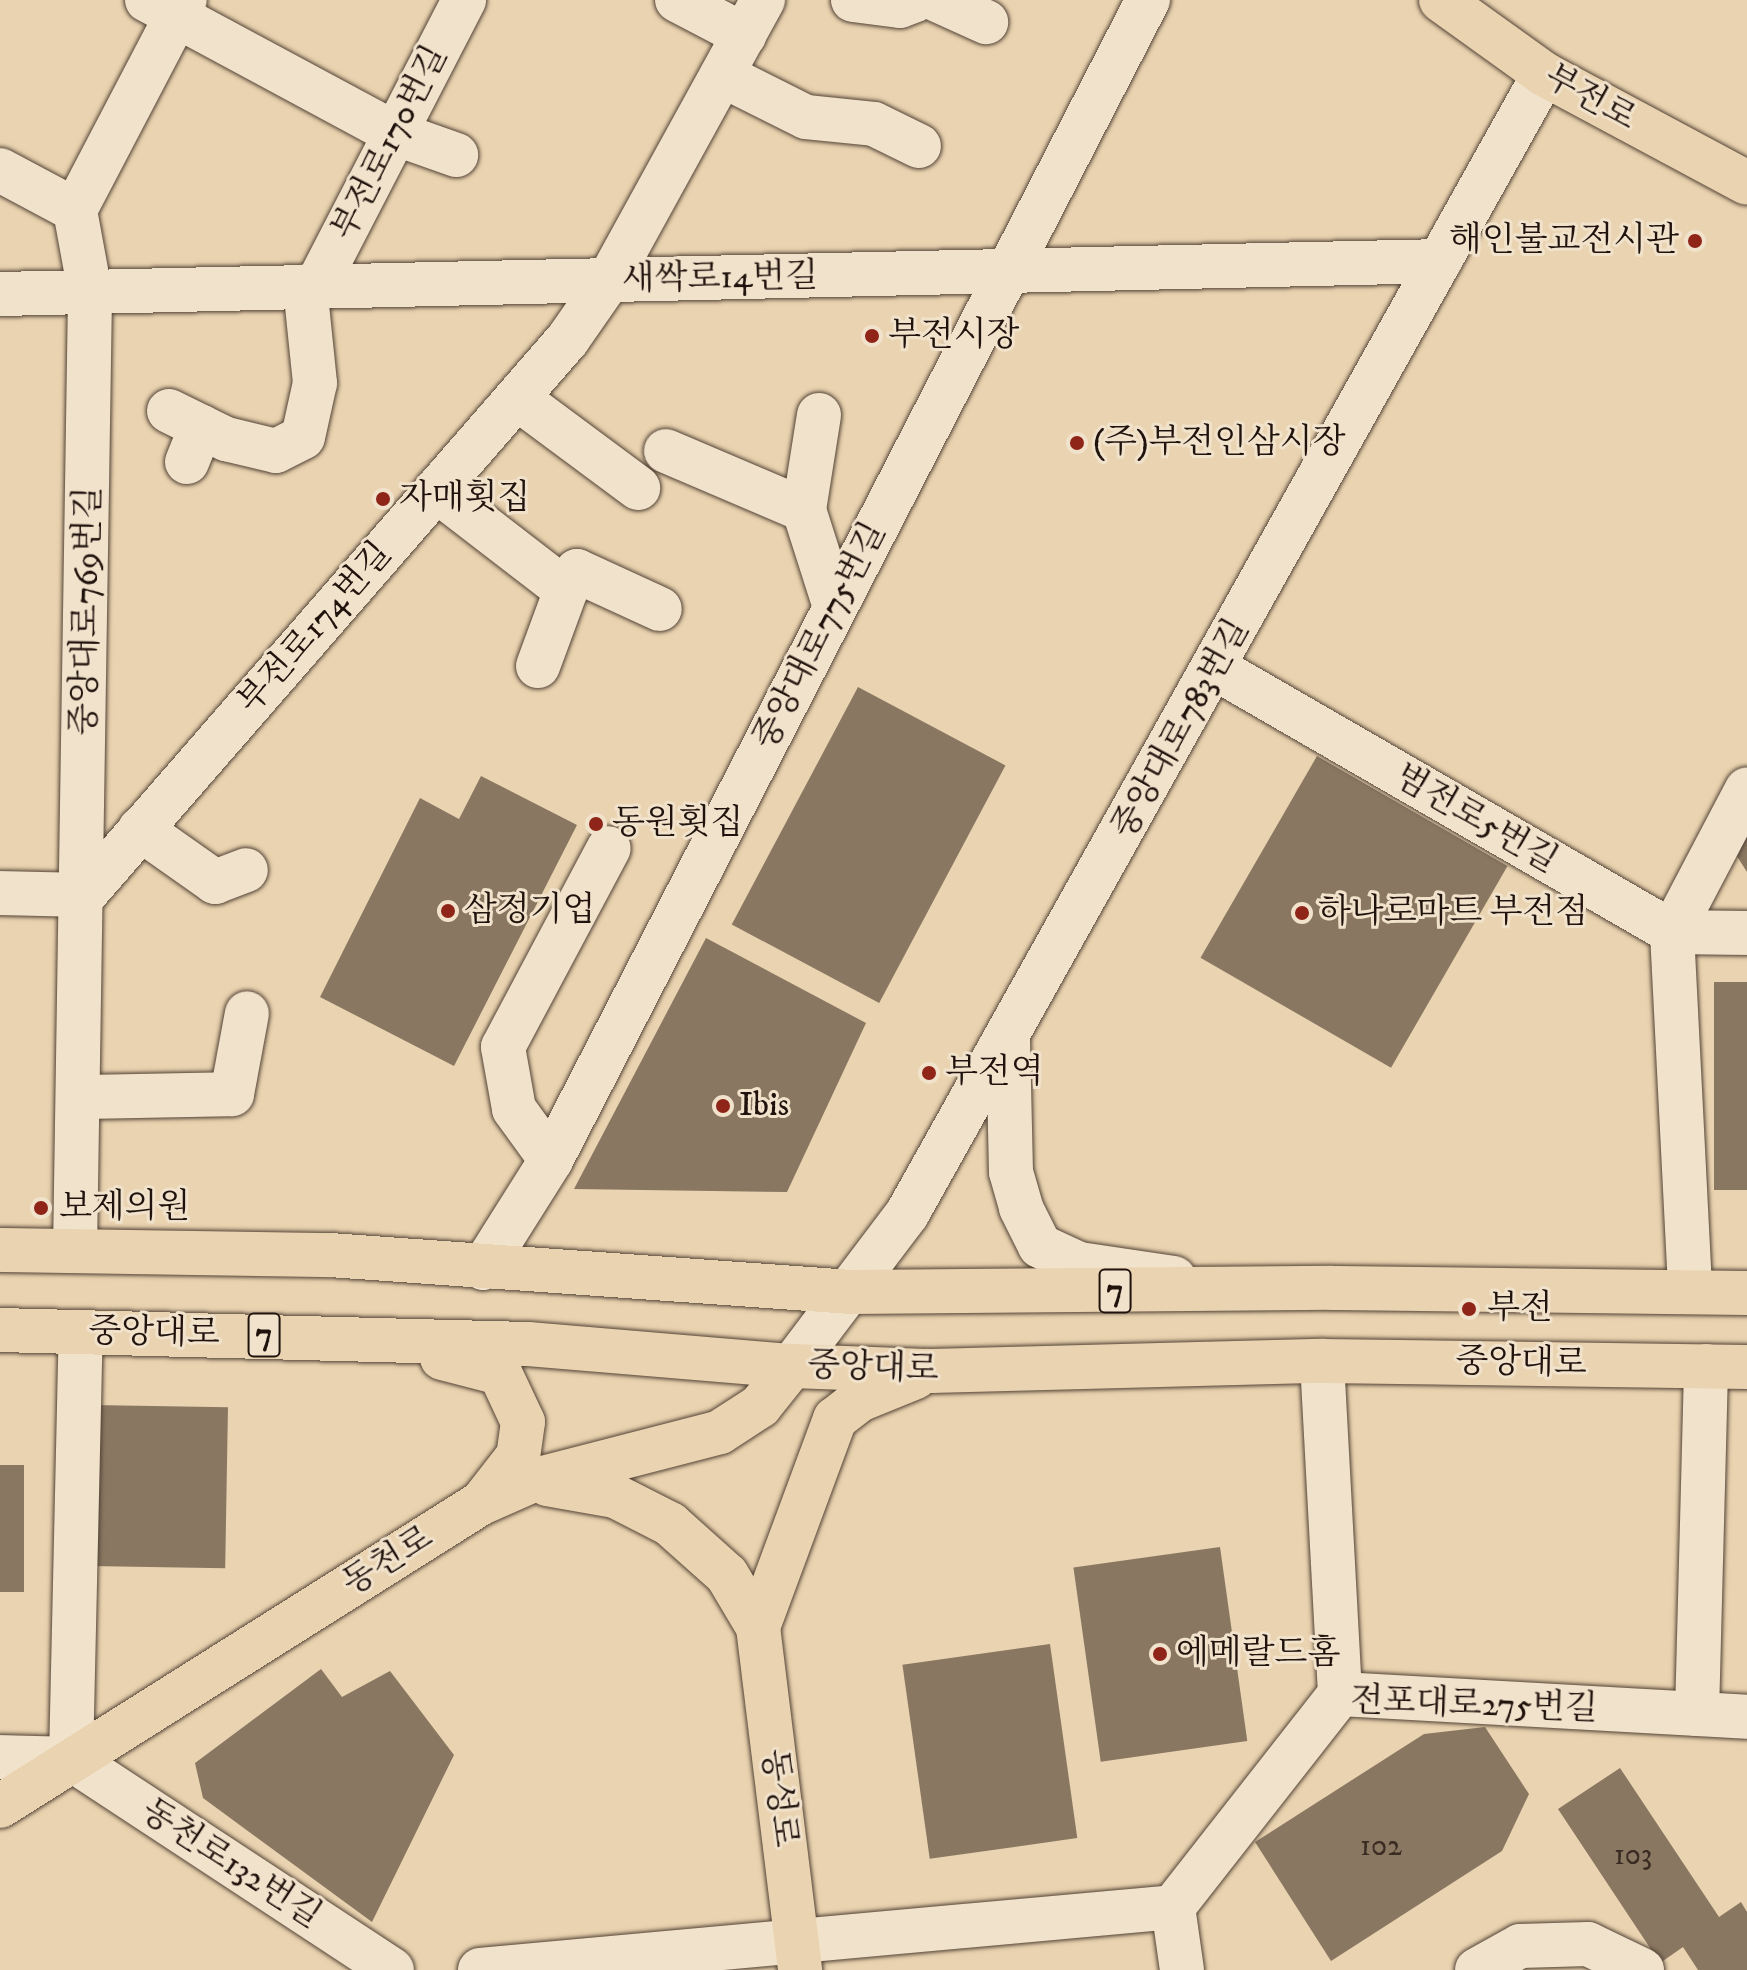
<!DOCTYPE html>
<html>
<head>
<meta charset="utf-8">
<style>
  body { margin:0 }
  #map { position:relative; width:1747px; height:1970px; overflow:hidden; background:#ead3b0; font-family:"IM FELL DW Pica","Noto Serif KR",serif }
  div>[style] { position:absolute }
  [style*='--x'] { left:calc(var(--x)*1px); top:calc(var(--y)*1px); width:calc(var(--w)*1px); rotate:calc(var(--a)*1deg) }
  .building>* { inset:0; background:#897762; transform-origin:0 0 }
  .roads { filter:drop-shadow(0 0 2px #524336) drop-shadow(0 0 2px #524336) }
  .minor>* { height:44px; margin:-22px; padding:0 22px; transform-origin:22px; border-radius:22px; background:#f1e2cc }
  .major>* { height:44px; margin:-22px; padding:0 22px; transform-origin:22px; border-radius:22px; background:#ead3b0 }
  .dots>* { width:22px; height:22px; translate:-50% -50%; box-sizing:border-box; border:4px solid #f1e2cc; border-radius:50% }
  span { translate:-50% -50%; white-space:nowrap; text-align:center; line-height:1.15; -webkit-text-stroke:6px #f1e2cc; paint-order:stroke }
  .number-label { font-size:30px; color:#3a2c22 }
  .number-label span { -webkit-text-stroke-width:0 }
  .shield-label span { padding:2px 6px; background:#f1e2cc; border:2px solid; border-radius:6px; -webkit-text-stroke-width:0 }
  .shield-label { font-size:32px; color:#20130d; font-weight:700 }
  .street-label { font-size:34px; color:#20130d }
  .poi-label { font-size:34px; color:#20130d }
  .right { translate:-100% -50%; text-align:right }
  .left { translate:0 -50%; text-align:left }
</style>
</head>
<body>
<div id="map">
  <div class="building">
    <i style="left:858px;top:687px;width:167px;height:269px;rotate:28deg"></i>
    <i style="left:1317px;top:756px;width:220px;height:233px;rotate:30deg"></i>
    <i style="clip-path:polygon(481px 776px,577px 825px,454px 1066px,320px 997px,420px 798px,459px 819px)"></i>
    <i style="clip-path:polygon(1747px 825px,1747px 872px,1733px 850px)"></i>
    <i style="clip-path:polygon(706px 938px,866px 1023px,787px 1192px,574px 1189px)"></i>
    <i style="left:1714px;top:982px;width:33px;height:208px"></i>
    <i style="left:92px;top:1405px;width:136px;height:161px;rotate:1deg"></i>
    <i style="left:0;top:1465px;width:24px;height:127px"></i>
    <i style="left:1220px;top:1547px;width:196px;height:148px;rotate:82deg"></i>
    <i style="left:1050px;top:1644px;width:196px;height:149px;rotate:82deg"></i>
    <i style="clip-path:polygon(321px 1669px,342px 1697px,390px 1671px,454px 1755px,372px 1922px,203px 1798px,195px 1763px)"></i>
    <i style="clip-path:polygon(1485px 1727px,1529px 1794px,1502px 1851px,1331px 1961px,1255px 1842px,1424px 1734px)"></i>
    <i style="clip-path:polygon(1620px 1768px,1719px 1917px,1741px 1902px,1747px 1912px,1747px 1970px,1698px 1970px,1683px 1947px,1660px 1963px,1558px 1809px)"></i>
  </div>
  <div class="roads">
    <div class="minor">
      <i style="--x:147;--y:0;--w:281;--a:28.3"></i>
      <i style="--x:394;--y:133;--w:66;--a:19.5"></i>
      <i style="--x:677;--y:0;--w:76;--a:27.6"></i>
      <i style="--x:853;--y:0;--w:47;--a:7.3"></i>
      <i style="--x:900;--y:6;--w:17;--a:-21"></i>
      <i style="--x:937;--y:0;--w:54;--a:24.2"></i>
      <i style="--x:722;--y:75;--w:94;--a:26.6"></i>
      <i style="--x:806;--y:117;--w:68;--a:5.9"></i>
      <i style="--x:874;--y:124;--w:50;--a:26.1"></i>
      <i style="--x:0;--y:170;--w:85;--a:28.1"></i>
      <i style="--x:316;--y:287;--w:323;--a:-62.7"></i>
      <i style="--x:0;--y:294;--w:1440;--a:-1.31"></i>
      <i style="--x:517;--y:398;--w:151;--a:36.6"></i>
      <i style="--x:169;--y:411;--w:64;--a:26.2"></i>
      <i style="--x:226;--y:439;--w:51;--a:13.5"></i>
      <i style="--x:276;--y:451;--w:30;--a:-27"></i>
      <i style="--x:303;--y:437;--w:55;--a:-77.5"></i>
      <i style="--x:315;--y:383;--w:97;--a:-95.9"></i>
      <i style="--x:819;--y:415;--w:96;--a:99"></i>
      <i style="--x:804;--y:510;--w:102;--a:72.3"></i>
      <i style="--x:666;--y:451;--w:150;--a:23.1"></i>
      <i style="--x:187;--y:462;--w:38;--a:-68"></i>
      <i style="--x:436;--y:490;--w:164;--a:37.6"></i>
      <i style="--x:566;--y:590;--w:22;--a:-60"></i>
      <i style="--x:577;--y:571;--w:91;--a:24.6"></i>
      <i style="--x:538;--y:666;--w:81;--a:-69.8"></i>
      <i style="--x:1215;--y:668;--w:528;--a:30.01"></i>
      <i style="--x:1672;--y:932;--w:75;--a:0.8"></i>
      <i style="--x:140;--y:829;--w:92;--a:35.2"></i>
      <i style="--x:215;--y:882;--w:33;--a:-21"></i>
      <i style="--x:0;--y:893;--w:84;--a:1.4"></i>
      <i style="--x:84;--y:895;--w:737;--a:-48.96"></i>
      <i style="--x:568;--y:339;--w:72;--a:-55.2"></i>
      <i style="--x:609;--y:280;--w:320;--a:-61.2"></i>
      <i style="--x:1672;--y:932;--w:360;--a:87.1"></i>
      <i style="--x:1672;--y:932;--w:161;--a:-62.3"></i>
      <i style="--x:1008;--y:1040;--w:132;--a:88.7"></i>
      <i style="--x:1011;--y:1172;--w:37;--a:74"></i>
      <i style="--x:1021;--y:1208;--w:42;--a:63.4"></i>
      <i style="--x:1040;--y:1246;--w:43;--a:24.8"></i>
      <i style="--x:1079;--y:1264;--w:96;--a:8.4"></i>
      <i style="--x:81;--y:1097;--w:151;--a:-1.1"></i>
      <i style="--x:232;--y:1094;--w:82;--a:-79.5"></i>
      <i style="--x:551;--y:1160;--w:63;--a:-126"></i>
      <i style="--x:514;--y:1109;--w:63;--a:-100.1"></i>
      <i style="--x:503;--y:1047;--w:225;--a:-62"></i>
      <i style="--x:75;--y:1251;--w:959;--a:-89.1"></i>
      <i style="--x:90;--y:292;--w:83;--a:-100.4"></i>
      <i style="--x:75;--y:210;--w:237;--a:-62.4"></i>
      <i style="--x:483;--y:1268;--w:128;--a:-57.8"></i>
      <i style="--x:551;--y:1160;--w:1305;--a:-62.77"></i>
      <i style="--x:1322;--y:1361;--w:333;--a:86.9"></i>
      <i style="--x:792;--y:1366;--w:191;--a:-52.9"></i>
      <i style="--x:907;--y:1214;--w:1306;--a:-60.8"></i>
      <i style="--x:1697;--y:1714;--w:348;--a:-88.5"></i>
      <i style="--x:0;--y:1757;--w:71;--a:1.6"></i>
      <i style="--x:71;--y:1759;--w:427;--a:-88.7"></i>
      <i style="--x:71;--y:1759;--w:384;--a:33.3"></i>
      <i style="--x:480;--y:1970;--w:696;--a:-5.19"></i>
      <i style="--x:1182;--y:1970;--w:64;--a:-98.1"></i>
      <i style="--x:1173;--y:1907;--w:271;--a:-51.9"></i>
      <i style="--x:1340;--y:1694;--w:408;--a:3.2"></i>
      <i style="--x:1477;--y:1970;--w:49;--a:-29.2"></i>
      <i style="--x:1520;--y:1946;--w:68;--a:-1.7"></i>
      <i style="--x:1588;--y:1944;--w:60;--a:25.7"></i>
    </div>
    <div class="major">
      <i style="--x:1441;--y:0;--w:127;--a:35.7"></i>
      <i style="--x:1544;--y:74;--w:230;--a:28.2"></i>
      <i style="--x:0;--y:1250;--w:330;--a:0.9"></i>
      <i style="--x:330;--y:1255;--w:522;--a:4.06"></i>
      <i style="--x:851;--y:1292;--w:481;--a:-0.5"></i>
      <i style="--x:1332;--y:1288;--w:415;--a:0.7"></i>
      <i style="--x:0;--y:1330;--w:528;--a:1.52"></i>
      <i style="--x:528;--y:1344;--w:265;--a:4.8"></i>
      <i style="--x:792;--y:1366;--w:139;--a:2.1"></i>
      <i style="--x:931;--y:1371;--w:391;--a:-1.5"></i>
      <i style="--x:1322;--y:1361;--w:425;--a:0.8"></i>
      <i style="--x:442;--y:1358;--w:60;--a:14.5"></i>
      <i style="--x:500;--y:1373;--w:54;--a:64.9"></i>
      <i style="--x:523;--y:1422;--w:34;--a:98"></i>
      <i style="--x:518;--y:1456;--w:58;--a:128"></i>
      <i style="--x:547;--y:1484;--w:69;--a:10"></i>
      <i style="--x:615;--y:1496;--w:62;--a:27"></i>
      <i style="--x:670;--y:1524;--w:76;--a:41.8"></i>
      <i style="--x:727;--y:1575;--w:61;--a:59.2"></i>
      <i style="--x:758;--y:1627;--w:346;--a:83"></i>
      <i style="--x:758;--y:1627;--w:222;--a:-69.7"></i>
      <i style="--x:835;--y:1419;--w:31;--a:-38"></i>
      <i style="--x:859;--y:1400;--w:61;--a:-22"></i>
      <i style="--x:0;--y:1806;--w:568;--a:-32.21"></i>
      <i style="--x:481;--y:1503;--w:55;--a:-23.7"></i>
      <i style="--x:531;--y:1481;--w:195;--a:-14.5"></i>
      <i style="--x:720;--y:1432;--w:48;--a:-33"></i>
      <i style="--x:760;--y:1406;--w:51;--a:-51.3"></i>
    </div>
  </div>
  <div class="dots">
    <i style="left:1695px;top:241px;background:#8f2418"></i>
    <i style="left:872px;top:336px;background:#8f2418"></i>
    <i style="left:1077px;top:443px;background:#8f2418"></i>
    <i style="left:383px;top:499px;background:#8f2418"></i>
    <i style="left:596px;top:824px;background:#8f2418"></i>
    <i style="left:448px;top:911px;background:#8f2418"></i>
    <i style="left:1302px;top:913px;background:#8f2418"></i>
    <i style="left:929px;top:1073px;background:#8f2418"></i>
    <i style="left:723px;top:1106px;background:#8f2418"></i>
    <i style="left:41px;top:1208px;background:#8f2418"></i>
    <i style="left:1469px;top:1309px;background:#8f2418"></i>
    <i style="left:1160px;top:1654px;background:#8f2418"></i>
  </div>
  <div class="number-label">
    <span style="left:1381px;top:1847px">102</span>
    <span style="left:1633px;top:1856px">103</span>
  </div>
  <div class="shield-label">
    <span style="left:1115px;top:1291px">7</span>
    <span style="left:264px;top:1335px">7</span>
  </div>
  <div class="street-label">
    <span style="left:1590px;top:98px;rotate:29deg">부전로</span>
    <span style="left:390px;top:143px;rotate:-63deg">부전로170번길</span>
    <span style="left:720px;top:278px;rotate:-1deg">새싹로14번길</span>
    <span style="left:87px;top:611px;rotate:-89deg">중앙대로769번길</span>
    <span style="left:315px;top:628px;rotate:-49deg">부전로174번길</span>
    <span style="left:820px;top:636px;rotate:-63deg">중앙대로775번길</span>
    <span style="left:1181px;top:729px;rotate:-61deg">중앙대로783번길</span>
    <span style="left:1476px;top:819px;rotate:30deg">범전로5번길</span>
    <span style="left:154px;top:1333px;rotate:1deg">중앙대로</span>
    <span style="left:1521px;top:1363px;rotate:1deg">중앙대로</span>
    <span style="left:873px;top:1368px;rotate:2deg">중앙대로</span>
    <span style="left:388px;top:1561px;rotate:-32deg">동천로</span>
    <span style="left:1474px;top:1705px;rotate:2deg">전포대로275번길</span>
    <span style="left:779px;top:1798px;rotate:83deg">동성로</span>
    <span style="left:231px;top:1864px;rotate:33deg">동천로132번길</span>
  </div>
  <div class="poi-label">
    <span class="right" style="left:1679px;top:241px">해인불교전시관</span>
    <span class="left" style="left:888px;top:336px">부전시장</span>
    <span class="left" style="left:1093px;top:443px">(주)부전인삼시장</span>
    <span class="left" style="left:399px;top:499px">자매횟집</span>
    <span class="left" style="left:612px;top:824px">동원횟집</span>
    <span class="left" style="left:464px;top:911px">삼정기업</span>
    <span class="left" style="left:1318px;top:913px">하나로마트 부전점</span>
    <span class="left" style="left:945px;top:1073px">부전역</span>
    <span class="left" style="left:739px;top:1106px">Ibis</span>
    <span class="left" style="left:59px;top:1208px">보제의원</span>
    <span class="left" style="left:1487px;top:1309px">부전</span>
    <span class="left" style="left:1176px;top:1654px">에메랄드홈</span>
  </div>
</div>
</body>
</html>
